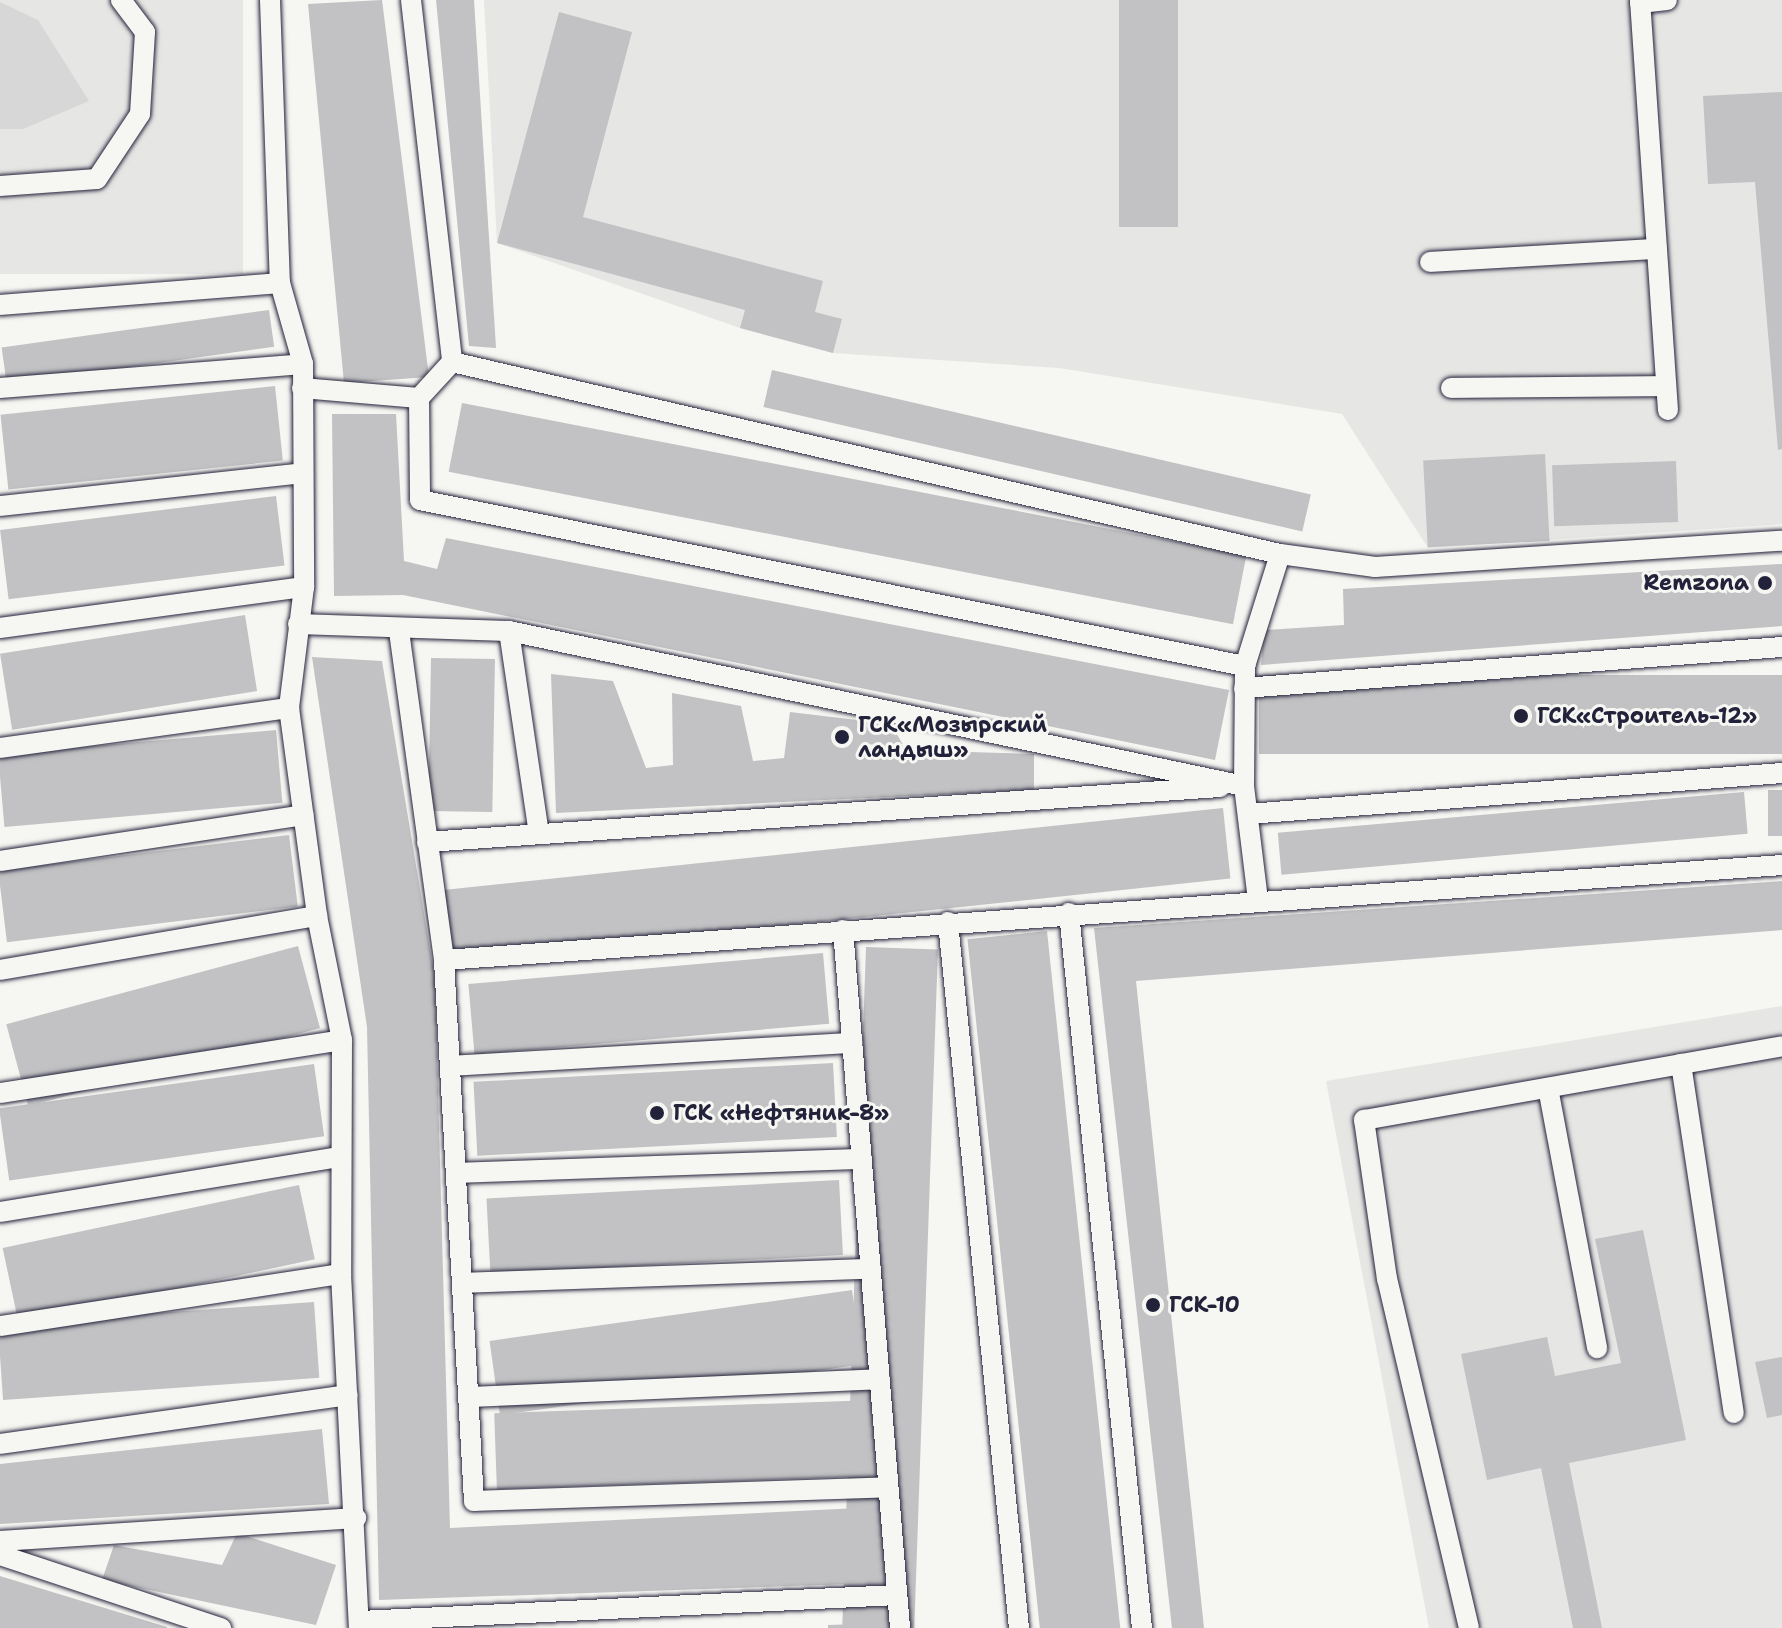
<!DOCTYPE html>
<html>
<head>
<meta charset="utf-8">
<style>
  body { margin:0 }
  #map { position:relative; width:1782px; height:1628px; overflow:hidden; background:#f6f6f2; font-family:"Shantell Sans",sans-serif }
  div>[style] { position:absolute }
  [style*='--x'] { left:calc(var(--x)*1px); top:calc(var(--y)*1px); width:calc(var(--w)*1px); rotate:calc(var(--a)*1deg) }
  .built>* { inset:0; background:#e6e6e4; transform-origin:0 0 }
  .green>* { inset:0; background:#d7d7d7 }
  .building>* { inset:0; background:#c2c2c4; transform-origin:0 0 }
  .roads { filter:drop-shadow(0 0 2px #22223b) drop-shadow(0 0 2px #22223b) }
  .lane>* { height:20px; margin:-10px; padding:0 10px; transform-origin:10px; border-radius:10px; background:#f6f6f2 }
  .dots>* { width:22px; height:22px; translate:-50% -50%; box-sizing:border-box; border:4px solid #f6f6f2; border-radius:50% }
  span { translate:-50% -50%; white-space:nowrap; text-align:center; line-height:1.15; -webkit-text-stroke:6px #f6f6f2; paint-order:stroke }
  .poi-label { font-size:22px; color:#22223b; font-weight:700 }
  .right { translate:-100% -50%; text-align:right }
  .left { translate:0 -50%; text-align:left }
</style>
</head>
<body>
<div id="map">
  <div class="built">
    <i style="left:0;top:0;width:243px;height:274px"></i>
    <i style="clip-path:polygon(484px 0,1782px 0,1782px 524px,1428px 548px,1342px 414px,1059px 368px,833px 353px,740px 328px,497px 243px)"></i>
    <i style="clip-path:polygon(1782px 1006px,1782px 1628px,1429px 1628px,1326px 1081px)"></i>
  </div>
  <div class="green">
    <i style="clip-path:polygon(0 2px,38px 20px,89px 101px,23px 129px,0 129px)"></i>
  </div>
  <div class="building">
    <i style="clip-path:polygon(382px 0,429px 377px,344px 383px,308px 4px)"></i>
    <i style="clip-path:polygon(436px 0,474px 0,496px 348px,469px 346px)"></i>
    <i style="left:1119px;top:0;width:59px;height:227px"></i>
    <i style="clip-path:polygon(559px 12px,632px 32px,583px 217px,823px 281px,815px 312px,842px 319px,833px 353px,740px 328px,745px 310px,497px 243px)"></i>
    <i style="clip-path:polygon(1782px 92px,1782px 449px,1778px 450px,1755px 182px,1708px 184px,1703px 96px)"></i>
    <i style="left:269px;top:310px;width:37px;height:270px;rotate:82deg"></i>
    <i style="left:772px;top:370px;width:553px;height:38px;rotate:13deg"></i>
    <i style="left:275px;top:386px;width:75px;height:276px;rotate:84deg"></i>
    <i style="left:462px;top:403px;width:799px;height:70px;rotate:11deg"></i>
    <i style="clip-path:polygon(332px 414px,396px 414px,404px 561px,437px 569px,446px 538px,1229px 690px,1215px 760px,403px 595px,334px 596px)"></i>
    <i style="left:1545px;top:454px;width:87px;height:122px;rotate:87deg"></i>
    <i style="left:1676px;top:461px;width:61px;height:124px;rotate:88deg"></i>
    <i style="left:276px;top:496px;width:70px;height:278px;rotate:83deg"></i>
    <i style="clip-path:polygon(1782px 564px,1782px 626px,1261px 665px,1264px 630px,1344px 625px,1343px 589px)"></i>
    <i style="left:245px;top:615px;width:77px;height:248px;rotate:81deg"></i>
    <i style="clip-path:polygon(312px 657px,382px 661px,435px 979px,450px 1528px,879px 1507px,881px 1583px,379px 1600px,367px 1027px)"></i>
    <i style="left:431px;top:658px;width:64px;height:153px;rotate:1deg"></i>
    <i style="clip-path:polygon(551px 674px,613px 681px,646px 768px,673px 765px,672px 693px,741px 706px,753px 761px,784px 758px,790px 712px,891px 724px,906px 750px,1034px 754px,1034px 790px,556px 813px)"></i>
    <i style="left:1782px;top:675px;width:79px;height:523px;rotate:90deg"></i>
    <i style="left:276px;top:730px;width:73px;height:279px;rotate:85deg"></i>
    <i style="left:1768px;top:790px;width:14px;height:46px"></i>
    <i style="left:1744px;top:792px;width:42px;height:468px;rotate:85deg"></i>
    <i style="left:1223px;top:808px;width:71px;height:784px;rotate:84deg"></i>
    <i style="left:289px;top:835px;width:72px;height:293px;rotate:83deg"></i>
    <i style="clip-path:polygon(1782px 881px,1782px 930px,1136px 981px,1204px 1628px,1172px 1628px,1094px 928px)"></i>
    <i style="left:1047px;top:931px;width:701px;height:80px;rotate:84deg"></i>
    <i style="left:298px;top:946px;width:85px;height:302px;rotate:75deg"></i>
    <i style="left:866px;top:947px;width:72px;height:683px;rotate:2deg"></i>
    <i style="left:823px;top:953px;width:71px;height:356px;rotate:85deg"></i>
    <i style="left:833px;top:1063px;width:74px;height:360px;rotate:87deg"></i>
    <i style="left:314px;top:1064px;width:73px;height:318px;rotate:82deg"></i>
    <i style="left:839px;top:1180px;width:75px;height:353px;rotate:87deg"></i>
    <i style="left:299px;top:1185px;width:76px;height:303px;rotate:78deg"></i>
    <i style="clip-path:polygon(1643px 1230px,1686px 1440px,1569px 1463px,1602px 1628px,1573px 1628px,1541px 1468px,1487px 1480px,1461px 1354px,1547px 1337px,1555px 1376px,1621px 1363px,1595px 1239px)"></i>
    <i style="left:852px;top:1290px;width:75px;height:366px;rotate:82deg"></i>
    <i style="left:314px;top:1302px;width:76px;height:317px;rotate:86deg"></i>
    <i style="clip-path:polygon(1782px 1357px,1782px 1415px,1767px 1418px,1755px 1362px)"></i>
    <i style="left:874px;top:1400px;width:76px;height:380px;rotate:88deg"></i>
    <i style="clip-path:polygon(322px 1429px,329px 1504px,0 1524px,0 1464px)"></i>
    <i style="clip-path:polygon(237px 1533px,336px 1565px,316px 1625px,102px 1580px,114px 1545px,222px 1565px)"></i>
    <i style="clip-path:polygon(0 1576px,167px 1627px,167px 1628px,0 1628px)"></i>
    <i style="clip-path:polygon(889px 1623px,889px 1628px,828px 1628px,828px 1625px)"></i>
  </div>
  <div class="roads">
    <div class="lane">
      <i style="--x:270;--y:0;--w:283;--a:88"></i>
      <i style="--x:280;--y:283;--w:84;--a:74.1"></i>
      <i style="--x:303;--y:364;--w:223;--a:89.7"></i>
      <i style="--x:304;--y:587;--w:122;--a:97.1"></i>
      <i style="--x:289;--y:708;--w:210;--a:82.3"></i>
      <i style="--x:317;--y:916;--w:126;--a:78.6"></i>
      <i style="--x:342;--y:1040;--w:234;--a:90.2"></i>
      <i style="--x:341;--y:1274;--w:354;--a:87.1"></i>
      <i style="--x:411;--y:0;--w:364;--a:83.5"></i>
      <i style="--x:452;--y:362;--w:850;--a:13.06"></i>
      <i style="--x:1280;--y:554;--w:96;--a:7.8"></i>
      <i style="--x:1375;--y:567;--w:408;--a:-3.7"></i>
      <i style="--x:1640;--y:0;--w:411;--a:86.1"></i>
      <i style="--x:1640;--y:3;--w:27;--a:-6"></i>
      <i style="--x:0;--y:186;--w:97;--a:-4.1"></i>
      <i style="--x:97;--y:179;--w:78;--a:-56.5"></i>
      <i style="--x:140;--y:114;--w:82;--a:-86.5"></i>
      <i style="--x:145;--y:32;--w:40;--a:-127"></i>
      <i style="--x:1430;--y:262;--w:227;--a:-3.3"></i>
      <i style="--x:0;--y:305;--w:281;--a:-4.5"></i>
      <i style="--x:0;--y:388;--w:304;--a:-4.5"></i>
      <i style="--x:302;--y:388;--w:117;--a:4.9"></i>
      <i style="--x:419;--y:398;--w:49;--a:-47.5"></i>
      <i style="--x:1451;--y:388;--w:215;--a:-0.5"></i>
      <i style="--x:419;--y:398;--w:102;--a:89.4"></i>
      <i style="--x:420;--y:500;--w:842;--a:11.38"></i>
      <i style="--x:0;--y:506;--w:304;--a:-6.2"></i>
      <i style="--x:298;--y:624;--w:211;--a:1.9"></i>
      <i style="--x:509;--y:631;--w:751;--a:11.91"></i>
      <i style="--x:0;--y:628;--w:307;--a:-7.7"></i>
      <i style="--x:399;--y:631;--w:332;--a:82.2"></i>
      <i style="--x:444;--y:960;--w:542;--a:86.83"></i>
      <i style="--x:474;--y:1501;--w:414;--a:-1.9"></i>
      <i style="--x:509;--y:631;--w:204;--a:81.6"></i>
      <i style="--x:1244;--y:688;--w:540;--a:-4.36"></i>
      <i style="--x:0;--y:748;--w:292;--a:-7.9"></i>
      <i style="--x:1248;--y:814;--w:536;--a:-4.39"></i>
      <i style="--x:427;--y:842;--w:795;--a:-3.97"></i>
      <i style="--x:0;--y:861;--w:307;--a:-8.6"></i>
      <i style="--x:1258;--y:900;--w:115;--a:-97"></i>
      <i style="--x:1244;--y:786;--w:120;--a:-89.5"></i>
      <i style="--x:1245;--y:666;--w:117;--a:-72.6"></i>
      <i style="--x:1069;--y:913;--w:719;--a:84.17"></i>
      <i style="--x:948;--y:922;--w:710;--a:84.26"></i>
      <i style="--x:843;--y:930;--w:700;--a:85.33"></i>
      <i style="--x:444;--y:960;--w:1341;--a:-4.06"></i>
      <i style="--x:0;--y:970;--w:322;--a:-9.7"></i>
      <i style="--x:1681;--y:1064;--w:353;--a:81.4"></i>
      <i style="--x:450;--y:1066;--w:403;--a:-3.3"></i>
      <i style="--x:1548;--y:1088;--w:265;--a:79.3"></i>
      <i style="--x:0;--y:1093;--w:346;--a:-8.8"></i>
      <i style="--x:457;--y:1173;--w:405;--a:-2"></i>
      <i style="--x:0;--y:1212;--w:342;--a:-9.2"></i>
      <i style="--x:462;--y:1283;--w:409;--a:-2"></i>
      <i style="--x:0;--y:1326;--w:345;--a:-8.7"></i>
      <i style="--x:469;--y:1397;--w:411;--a:-2.5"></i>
      <i style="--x:0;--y:1444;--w:351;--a:-8"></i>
      <i style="--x:0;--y:1541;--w:357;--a:-3.7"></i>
      <i style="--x:0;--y:1555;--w:233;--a:18.3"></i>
      <i style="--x:360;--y:1621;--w:538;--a:-2.77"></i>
      <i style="--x:1469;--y:1628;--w:359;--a:-103.2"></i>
      <i style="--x:1387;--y:1279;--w:161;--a:-98.2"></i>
      <i style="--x:1364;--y:1120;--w:424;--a:-10"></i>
    </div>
  </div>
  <div class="dots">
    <i style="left:1765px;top:583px;background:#22223b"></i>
    <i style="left:1521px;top:716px;background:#22223b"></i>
    <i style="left:842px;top:737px;background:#22223b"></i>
    <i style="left:657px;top:1113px;background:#22223b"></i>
    <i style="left:1153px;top:1305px;background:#22223b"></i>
  </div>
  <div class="poi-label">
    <span class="right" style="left:1749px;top:583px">Remzona</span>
    <span class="left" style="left:1537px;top:716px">ГСК«Строитель-12»</span>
    <span class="left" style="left:858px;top:737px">ГСК«Мозырский<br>ландыш»</span>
    <span class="left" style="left:673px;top:1113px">ГСК «Нефтяник-8»</span>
    <span class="left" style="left:1169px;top:1305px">ГСК-10</span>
  </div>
</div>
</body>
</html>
